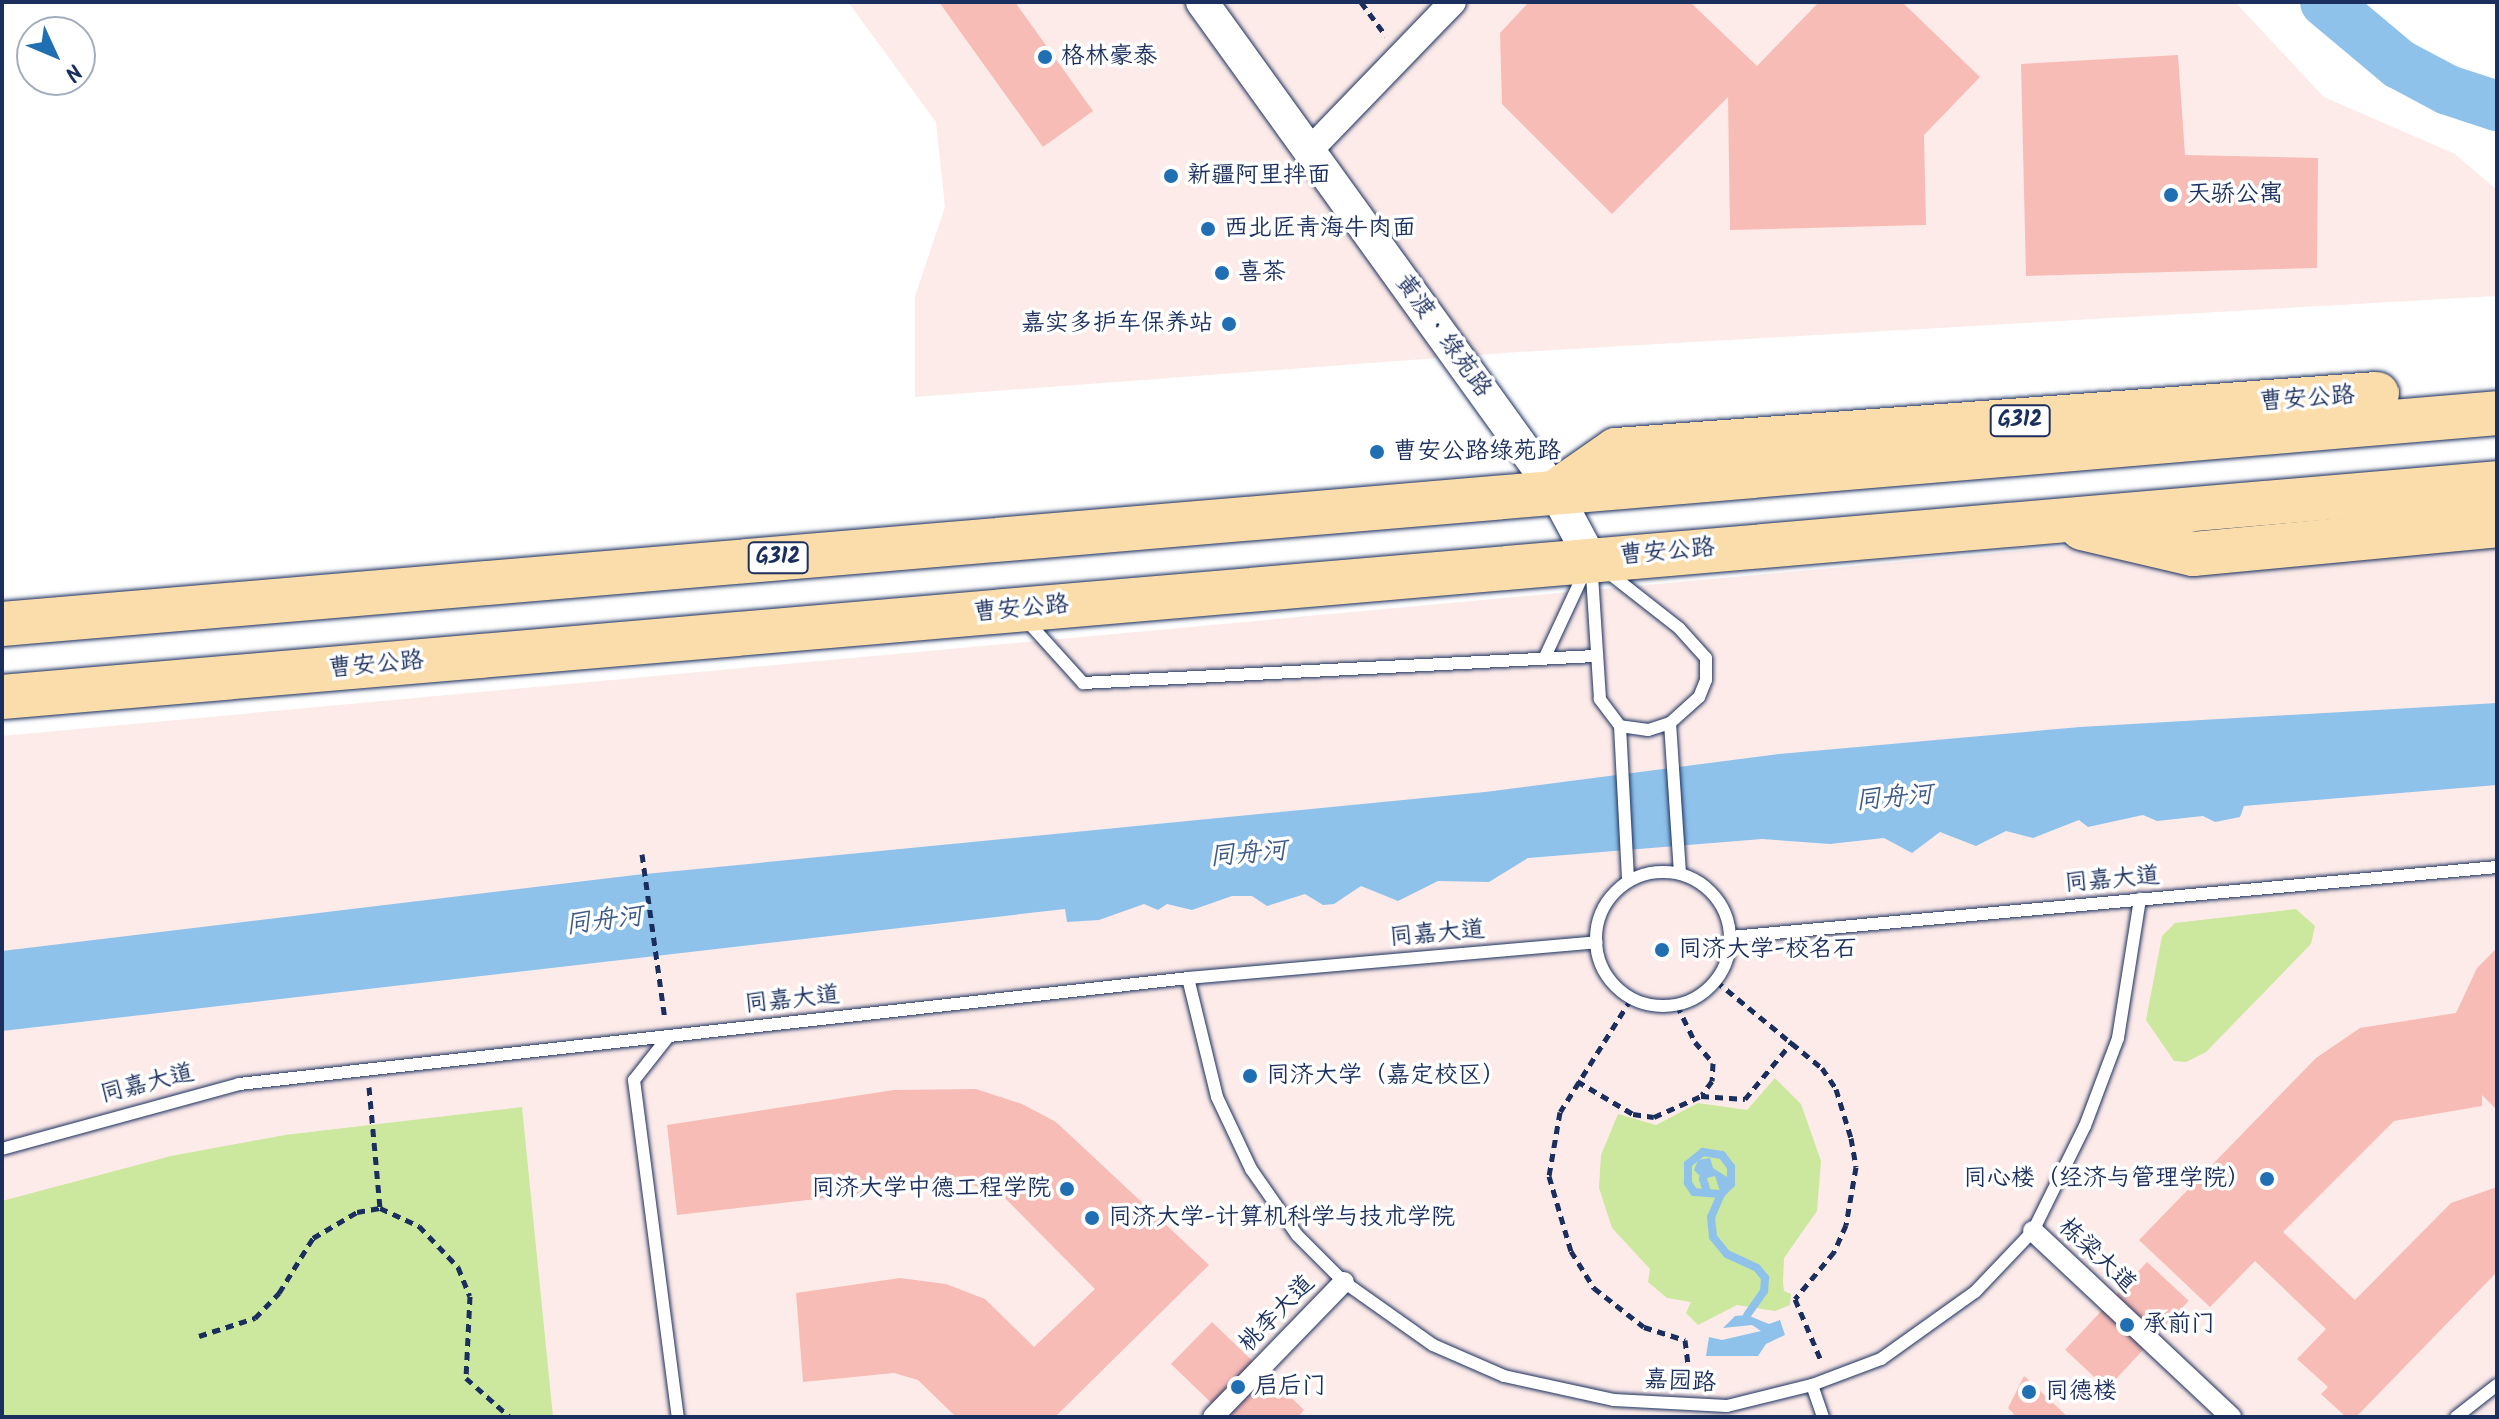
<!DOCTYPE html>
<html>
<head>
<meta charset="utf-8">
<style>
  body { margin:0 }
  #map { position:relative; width:2499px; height:1419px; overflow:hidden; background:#fff; font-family:Kalam,"LXGW WenKai TC",sans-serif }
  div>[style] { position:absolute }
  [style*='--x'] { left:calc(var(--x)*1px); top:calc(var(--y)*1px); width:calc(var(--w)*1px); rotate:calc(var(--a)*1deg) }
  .built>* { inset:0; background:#fdebe9 }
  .green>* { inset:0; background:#cce79e }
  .water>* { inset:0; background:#8ec2eb }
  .stream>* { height:8px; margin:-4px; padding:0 4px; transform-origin:4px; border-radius:4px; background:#8ec2eb }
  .river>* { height:50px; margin:-25px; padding:0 25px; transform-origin:25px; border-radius:25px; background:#8ec2eb }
  .building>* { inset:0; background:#f8bcb6; transform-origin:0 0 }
  .path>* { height:5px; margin-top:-2.5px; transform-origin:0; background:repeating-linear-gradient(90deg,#1b2f5e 0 8px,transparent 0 14px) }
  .roads { filter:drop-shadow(0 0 2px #1b2f5e) drop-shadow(0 0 2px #1b2f5e) }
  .service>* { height:12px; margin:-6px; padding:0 6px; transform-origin:6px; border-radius:6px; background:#fff }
  .service>.ring { margin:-6px; padding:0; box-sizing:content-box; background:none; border:12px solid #fff; border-radius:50% }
  .pedestrian>* { height:20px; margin:-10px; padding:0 10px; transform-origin:10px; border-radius:10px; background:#fff }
  .minor>* { height:26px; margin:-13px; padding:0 13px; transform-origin:13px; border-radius:13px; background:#fff }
  .tertiary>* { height:32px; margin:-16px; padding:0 16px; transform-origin:16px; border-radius:16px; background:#fff }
  .trunk>* { height:44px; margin:-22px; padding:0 22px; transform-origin:22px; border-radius:22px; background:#fbddab }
  .dots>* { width:22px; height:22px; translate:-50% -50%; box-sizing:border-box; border:4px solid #fff; border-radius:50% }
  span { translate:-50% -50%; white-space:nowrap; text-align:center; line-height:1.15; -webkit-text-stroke:7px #fff; paint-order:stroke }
  .shield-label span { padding:2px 6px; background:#fff; border:2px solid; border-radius:6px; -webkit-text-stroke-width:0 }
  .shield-label { font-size:22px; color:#1b2f5e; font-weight:700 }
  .poi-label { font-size:24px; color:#1b2f5e }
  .left { translate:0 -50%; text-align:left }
  .right { translate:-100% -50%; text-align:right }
  .street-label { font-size:24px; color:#1b2f5e }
  .water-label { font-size:26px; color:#3e5b88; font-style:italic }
  .frame { position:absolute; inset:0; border:4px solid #1b2f5e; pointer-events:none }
  .north { position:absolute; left:16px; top:16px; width:80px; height:80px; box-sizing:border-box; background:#fff; border:2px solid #a4acbf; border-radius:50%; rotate:134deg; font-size:22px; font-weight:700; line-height:32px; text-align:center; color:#1b2f5e }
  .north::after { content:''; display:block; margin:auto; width:28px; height:36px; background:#1f6fb2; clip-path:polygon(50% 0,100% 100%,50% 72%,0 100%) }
</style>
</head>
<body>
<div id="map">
  <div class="built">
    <i style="clip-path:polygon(848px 2px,2235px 2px,2324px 97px,2455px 154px,2497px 190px,2497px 296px,1518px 352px,915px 397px,915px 296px,945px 207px,936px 122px)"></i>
    <i style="clip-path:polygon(2497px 507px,2497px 1417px,2px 1417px,2px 736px)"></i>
  </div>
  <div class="green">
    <i style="clip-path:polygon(2296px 909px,2315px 926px,2311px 944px,2206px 1052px,2186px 1062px,2174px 1061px,2146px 1020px,2162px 936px,2175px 923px)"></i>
    <i style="clip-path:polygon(1775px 1078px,1801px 1104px,1821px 1161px,1817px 1211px,1784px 1258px,1783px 1282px,1784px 1291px,1791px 1294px,1790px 1305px,1775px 1311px,1737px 1305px,1698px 1325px,1686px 1313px,1691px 1302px,1667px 1298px,1648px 1282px,1650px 1269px,1612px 1228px,1599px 1188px,1601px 1155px,1618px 1114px,1656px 1125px,1698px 1103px,1747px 1110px)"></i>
    <i style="clip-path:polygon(522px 1107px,553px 1417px,2px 1417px,2px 1201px,171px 1156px,285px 1135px)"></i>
  </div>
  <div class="water">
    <i style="clip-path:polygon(2497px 703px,2497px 785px,2244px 806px,2240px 817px,2215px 822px,2203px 816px,2157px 821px,2143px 815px,2088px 827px,2079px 820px,2033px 838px,2006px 831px,1976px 846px,1940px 832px,1912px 853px,1884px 838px,1830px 844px,1762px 839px,1528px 858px,1489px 882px,1438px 881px,1398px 901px,1361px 886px,1334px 904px,1323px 905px,1305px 894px,1267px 906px,1252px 896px,1232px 896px,1192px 910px,1167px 904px,1158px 910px,1144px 904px,1099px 920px,1067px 922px,1065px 909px,2px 1031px,2px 951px,635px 875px,1485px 792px,1779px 754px,2080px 727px)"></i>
    <i style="clip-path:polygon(1710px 1158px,1713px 1168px,1727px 1177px,1727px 1190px,1721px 1194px,1715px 1176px,1703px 1179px,1694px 1170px,1698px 1160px)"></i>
    <i style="clip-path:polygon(1747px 1315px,1769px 1324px,1780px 1320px,1785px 1335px,1766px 1344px,1758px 1356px,1706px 1356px,1709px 1337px,1722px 1340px,1761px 1331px,1752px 1325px,1723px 1328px,1735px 1316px)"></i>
  </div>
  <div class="stream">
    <i style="--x:1703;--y:1152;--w:19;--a:9"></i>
    <i style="--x:1722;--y:1155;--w:15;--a:53"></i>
    <i style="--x:1731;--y:1167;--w:17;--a:90"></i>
    <i style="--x:1731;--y:1184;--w:14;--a:135"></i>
    <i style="--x:1721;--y:1194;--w:27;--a:-176"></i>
    <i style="--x:1694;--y:1192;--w:11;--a:-124"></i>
    <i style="--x:1688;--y:1183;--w:19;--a:-90"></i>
    <i style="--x:1688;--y:1164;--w:19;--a:-39"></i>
    <i style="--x:1703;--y:1179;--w:14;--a:73"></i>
    <i style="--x:1721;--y:1194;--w:25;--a:113"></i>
    <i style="--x:1711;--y:1217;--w:20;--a:84"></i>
    <i style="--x:1713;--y:1237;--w:22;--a:51"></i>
    <i style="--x:1727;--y:1254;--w:33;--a:25"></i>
    <i style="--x:1757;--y:1268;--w:13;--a:51"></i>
    <i style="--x:1765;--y:1278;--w:13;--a:94"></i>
    <i style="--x:1764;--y:1291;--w:29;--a:125"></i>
  </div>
  <div class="river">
    <i style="--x:2325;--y:2;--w:97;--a:40"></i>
    <i style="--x:2399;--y:64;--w:55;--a:28"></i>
    <i style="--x:2448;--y:90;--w:52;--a:18.1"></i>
  </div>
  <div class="building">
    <i style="clip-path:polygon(939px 2px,1015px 2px,1093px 111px,1043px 147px)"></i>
    <i style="clip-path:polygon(1529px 2px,1690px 2px,1757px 66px,1819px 2px,1902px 2px,1980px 77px,1924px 135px,1926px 225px,1730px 230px,1728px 97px,1612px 214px,1502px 104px,1500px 33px)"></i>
    <i style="clip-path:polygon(2178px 55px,2185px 155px,2318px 158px,2317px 268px,2026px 276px,2021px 64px)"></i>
    <i style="clip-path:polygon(2497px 948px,2497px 1110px,2482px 1095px,2482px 1106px,2394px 1121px,2283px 1232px,2355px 1300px,2451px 1203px,2497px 1187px,2497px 1272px,2356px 1417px,2346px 1417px,2321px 1394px,2328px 1387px,2297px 1359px,2326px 1329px,2255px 1261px,2210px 1307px,2139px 1240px,2316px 1058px,2360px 1028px,2456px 1013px,2477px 968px)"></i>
    <i style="clip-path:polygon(976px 1089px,1022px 1104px,1056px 1122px,1209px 1265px,1055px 1417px,956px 1417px,918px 1380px,894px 1373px,803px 1382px,796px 1293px,900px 1278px,946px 1284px,985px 1299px,1034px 1347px,1095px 1289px,1004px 1197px,965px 1182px,677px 1215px,667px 1125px,894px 1090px)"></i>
    <i style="left:2147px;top:1262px;width:57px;height:120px;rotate:43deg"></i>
    <i style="clip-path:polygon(1212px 1322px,1304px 1410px,1298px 1417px,1226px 1417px,1171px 1364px)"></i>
    <i style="clip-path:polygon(2024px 1376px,2068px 1417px,2010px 1417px,2014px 1414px,2008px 1408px)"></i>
  </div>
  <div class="path">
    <i style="--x:1361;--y:2;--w:42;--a:53.7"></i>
    <i style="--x:642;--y:854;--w:167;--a:82.1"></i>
    <i style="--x:1716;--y:981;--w:137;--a:39.4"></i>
    <i style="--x:1822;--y:1068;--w:25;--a:56"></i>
    <i style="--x:1836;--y:1089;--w:51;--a:73"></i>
    <i style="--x:1851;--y:1138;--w:29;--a:80"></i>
    <i style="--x:1856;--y:1167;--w:59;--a:99.8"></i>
    <i style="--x:1846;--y:1225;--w:30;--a:114"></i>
    <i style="--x:1834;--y:1252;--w:61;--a:129.7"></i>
    <i style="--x:1795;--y:1299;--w:69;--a:67.1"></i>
    <i style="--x:1631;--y:999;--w:133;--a:122.1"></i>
    <i style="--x:1560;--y:1112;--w:65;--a:99.8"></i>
    <i style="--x:1549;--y:1176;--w:78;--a:73.7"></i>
    <i style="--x:1571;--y:1251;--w:44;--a:58.1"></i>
    <i style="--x:1594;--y:1288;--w:63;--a:38"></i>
    <i style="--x:1644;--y:1327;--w:43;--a:17.6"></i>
    <i style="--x:1685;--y:1340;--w:48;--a:82.9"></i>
    <i style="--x:1677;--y:1005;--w:41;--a:64.1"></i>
    <i style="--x:1695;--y:1042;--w:28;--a:49"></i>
    <i style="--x:1713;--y:1063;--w:18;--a:93"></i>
    <i style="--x:1712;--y:1081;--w:17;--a:126"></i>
    <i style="--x:1577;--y:1081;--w:65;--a:30.5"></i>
    <i style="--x:1633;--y:1114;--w:21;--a:8"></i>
    <i style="--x:1654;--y:1117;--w:51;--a:-24.1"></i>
    <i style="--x:1701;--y:1096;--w:44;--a:3.9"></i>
    <i style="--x:1745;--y:1099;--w:75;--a:-50.4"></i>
    <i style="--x:369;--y:1087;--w:121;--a:84.8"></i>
    <i style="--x:199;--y:1336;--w:59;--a:-17.8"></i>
    <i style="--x:255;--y:1318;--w:35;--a:-46"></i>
    <i style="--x:279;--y:1293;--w:65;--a:-58.3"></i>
    <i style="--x:313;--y:1238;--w:51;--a:-30.6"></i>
    <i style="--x:357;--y:1212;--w:23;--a:-10"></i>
    <i style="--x:380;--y:1208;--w:43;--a:24.8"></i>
    <i style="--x:419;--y:1226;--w:57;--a:46.4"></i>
    <i style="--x:458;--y:1267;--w:31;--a:68"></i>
    <i style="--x:470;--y:1296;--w:82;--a:92.8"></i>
    <i style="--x:466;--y:1378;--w:59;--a:41.6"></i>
  </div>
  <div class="roads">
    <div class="service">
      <i style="--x:1591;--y:559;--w:112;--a:38.1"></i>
      <i style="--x:1679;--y:628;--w:40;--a:48"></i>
      <i style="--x:1706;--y:658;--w:22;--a:90"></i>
      <i style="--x:1706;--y:680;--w:18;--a:112"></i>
      <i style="--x:1699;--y:697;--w:39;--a:138"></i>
      <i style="--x:1670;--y:723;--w:23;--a:162"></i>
      <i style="--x:1648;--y:730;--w:28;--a:-172"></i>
      <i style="--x:1620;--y:726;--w:34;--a:-127"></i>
      <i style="--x:1600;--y:699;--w:140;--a:-93.7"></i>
      <i style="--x:1027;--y:621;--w:84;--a:47.9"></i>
      <i style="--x:1083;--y:683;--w:513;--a:-3.02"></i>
      <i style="--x:1544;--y:659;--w:99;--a:-65"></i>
      <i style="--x:1670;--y:723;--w:150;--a:86.2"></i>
      <i style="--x:1620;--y:726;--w:152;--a:87"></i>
      <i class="ring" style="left:1596px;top:872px;width:122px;height:122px"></i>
      <i style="--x:1731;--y:937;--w:769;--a:-5.22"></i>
      <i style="--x:1188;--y:978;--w:122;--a:76.3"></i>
      <i style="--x:1217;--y:1097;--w:80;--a:64.7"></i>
      <i style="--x:1251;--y:1169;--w:80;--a:55.1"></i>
      <i style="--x:1297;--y:1235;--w:66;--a:45"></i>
      <i style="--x:1344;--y:1282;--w:109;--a:35.3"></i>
      <i style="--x:1433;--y:1345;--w:77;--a:23.6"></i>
      <i style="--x:1504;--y:1376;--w:113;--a:12.3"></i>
      <i style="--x:1614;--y:1400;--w:113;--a:3"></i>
      <i style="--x:1727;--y:1406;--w:88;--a:-13.9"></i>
      <i style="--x:1812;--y:1385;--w:74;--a:-20.6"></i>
      <i style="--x:1881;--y:1359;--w:115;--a:-35.5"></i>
      <i style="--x:1975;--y:1292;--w:84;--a:-46.4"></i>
      <i style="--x:2033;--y:1231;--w:117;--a:-63.7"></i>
      <i style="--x:2085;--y:1126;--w:94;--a:-69.4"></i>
      <i style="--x:2118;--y:1038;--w:141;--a:-81"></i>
      <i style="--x:668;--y:1037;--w:55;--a:128.3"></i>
      <i style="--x:634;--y:1080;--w:340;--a:82.6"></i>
      <i style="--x:2;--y:1149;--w:246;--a:-15.3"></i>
      <i style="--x:239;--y:1084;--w:955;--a:-6.37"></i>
      <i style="--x:1188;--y:978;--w:410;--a:-5"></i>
      <i style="--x:1812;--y:1385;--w:34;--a:71"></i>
      <i style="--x:2456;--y:1417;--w:52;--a:-38"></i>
    </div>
    <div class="pedestrian">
      <i style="--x:2033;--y:1231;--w:272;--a:43.2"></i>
      <i style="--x:1213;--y:1417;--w:188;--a:-45.9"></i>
    </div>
    <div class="minor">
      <i style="--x:1309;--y:151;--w:207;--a:-46"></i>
    </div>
    <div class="tertiary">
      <i style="--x:1202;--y:2;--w:604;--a:54.23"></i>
      <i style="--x:1555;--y:492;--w:76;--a:61.8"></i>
    </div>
    <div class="trunk">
      <i style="--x:1557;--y:491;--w:72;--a:-34.8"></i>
      <i style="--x:1616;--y:450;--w:763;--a:-4.21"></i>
      <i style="--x:2082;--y:528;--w:114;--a:13.2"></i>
      <i style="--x:2193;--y:554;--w:305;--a:-5.4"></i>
      <i style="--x:2;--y:624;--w:2504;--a:-4.83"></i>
      <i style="--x:2;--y:697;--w:2504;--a:-4.9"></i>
    </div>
  </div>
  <div class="dots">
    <i style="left:1045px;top:57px;background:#1f6fb2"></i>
    <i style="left:1171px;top:176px;background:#1f6fb2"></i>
    <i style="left:2171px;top:195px;background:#1f6fb2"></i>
    <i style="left:1208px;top:229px;background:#1f6fb2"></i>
    <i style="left:1222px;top:273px;background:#1f6fb2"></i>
    <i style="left:1229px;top:324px;background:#1f6fb2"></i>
    <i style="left:1377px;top:452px;background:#1f6fb2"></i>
    <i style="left:1662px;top:950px;background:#1f6fb2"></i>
    <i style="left:1250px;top:1076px;background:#1f6fb2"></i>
    <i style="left:2267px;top:1179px;background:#1f6fb2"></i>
    <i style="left:1067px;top:1189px;background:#1f6fb2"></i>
    <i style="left:1092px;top:1218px;background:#1f6fb2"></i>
    <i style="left:2127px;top:1325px;background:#1f6fb2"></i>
    <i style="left:1238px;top:1387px;background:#1f6fb2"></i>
    <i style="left:2029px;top:1392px;background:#1f6fb2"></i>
  </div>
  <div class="shield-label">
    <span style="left:2020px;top:421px">G312</span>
    <span style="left:778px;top:558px">G312</span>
  </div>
  <div class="poi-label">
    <span class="left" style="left:1061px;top:57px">格林豪泰</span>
    <span class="left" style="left:1187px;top:176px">新疆阿里拌面</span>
    <span class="left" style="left:2187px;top:195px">天骄公寓</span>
    <span class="left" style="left:1224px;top:229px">西北匠青海牛肉面</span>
    <span class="left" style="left:1238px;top:273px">喜茶</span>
    <span class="right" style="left:1213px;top:324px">嘉实多护车保养站</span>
    <span class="left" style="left:1393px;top:452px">曹安公路绿苑路</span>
    <span class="left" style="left:1678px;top:950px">同济大学-校名石</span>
    <span class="left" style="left:1266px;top:1076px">同济大学（嘉定校区）</span>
    <span class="right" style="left:2251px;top:1179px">同心楼（经济与管理学院）</span>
    <span class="right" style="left:1051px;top:1189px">同济大学中德工程学院</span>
    <span class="left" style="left:1108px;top:1218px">同济大学-计算机科学与技术学院</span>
    <span class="left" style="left:2143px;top:1325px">承前门</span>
    <span class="left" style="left:1254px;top:1387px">启后门</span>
    <span class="left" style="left:2045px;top:1392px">同德楼</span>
  </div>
  <div class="street-label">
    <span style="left:1443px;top:336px;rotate:54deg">黄渡 • 绿苑路</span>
    <span style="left:2307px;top:399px;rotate:-4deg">曹安公路</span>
    <span style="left:1667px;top:552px;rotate:-5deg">曹安公路</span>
    <span style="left:1021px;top:609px;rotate:-5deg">曹安公路</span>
    <span style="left:376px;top:665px;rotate:-5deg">曹安公路</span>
    <span style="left:2112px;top:880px;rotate:-5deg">同嘉大道</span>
    <span style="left:1437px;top:934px;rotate:-5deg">同嘉大道</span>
    <span style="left:792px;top:1000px;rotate:-6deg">同嘉大道</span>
    <span style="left:147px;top:1084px;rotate:-14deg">同嘉大道</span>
    <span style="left:2097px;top:1256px;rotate:43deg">栋梁大道</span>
    <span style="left:1277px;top:1314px;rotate:-46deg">桃李大道</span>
    <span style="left:1680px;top:1382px;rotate:3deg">嘉园路</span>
  </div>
  <div class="water-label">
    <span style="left:1894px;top:799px;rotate:-5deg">同舟河</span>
    <span style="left:1248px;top:855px;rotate:-5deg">同舟河</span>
    <span style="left:604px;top:922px;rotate:-7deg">同舟河</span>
  </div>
  <div class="frame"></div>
  <div class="north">N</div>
</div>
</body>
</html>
